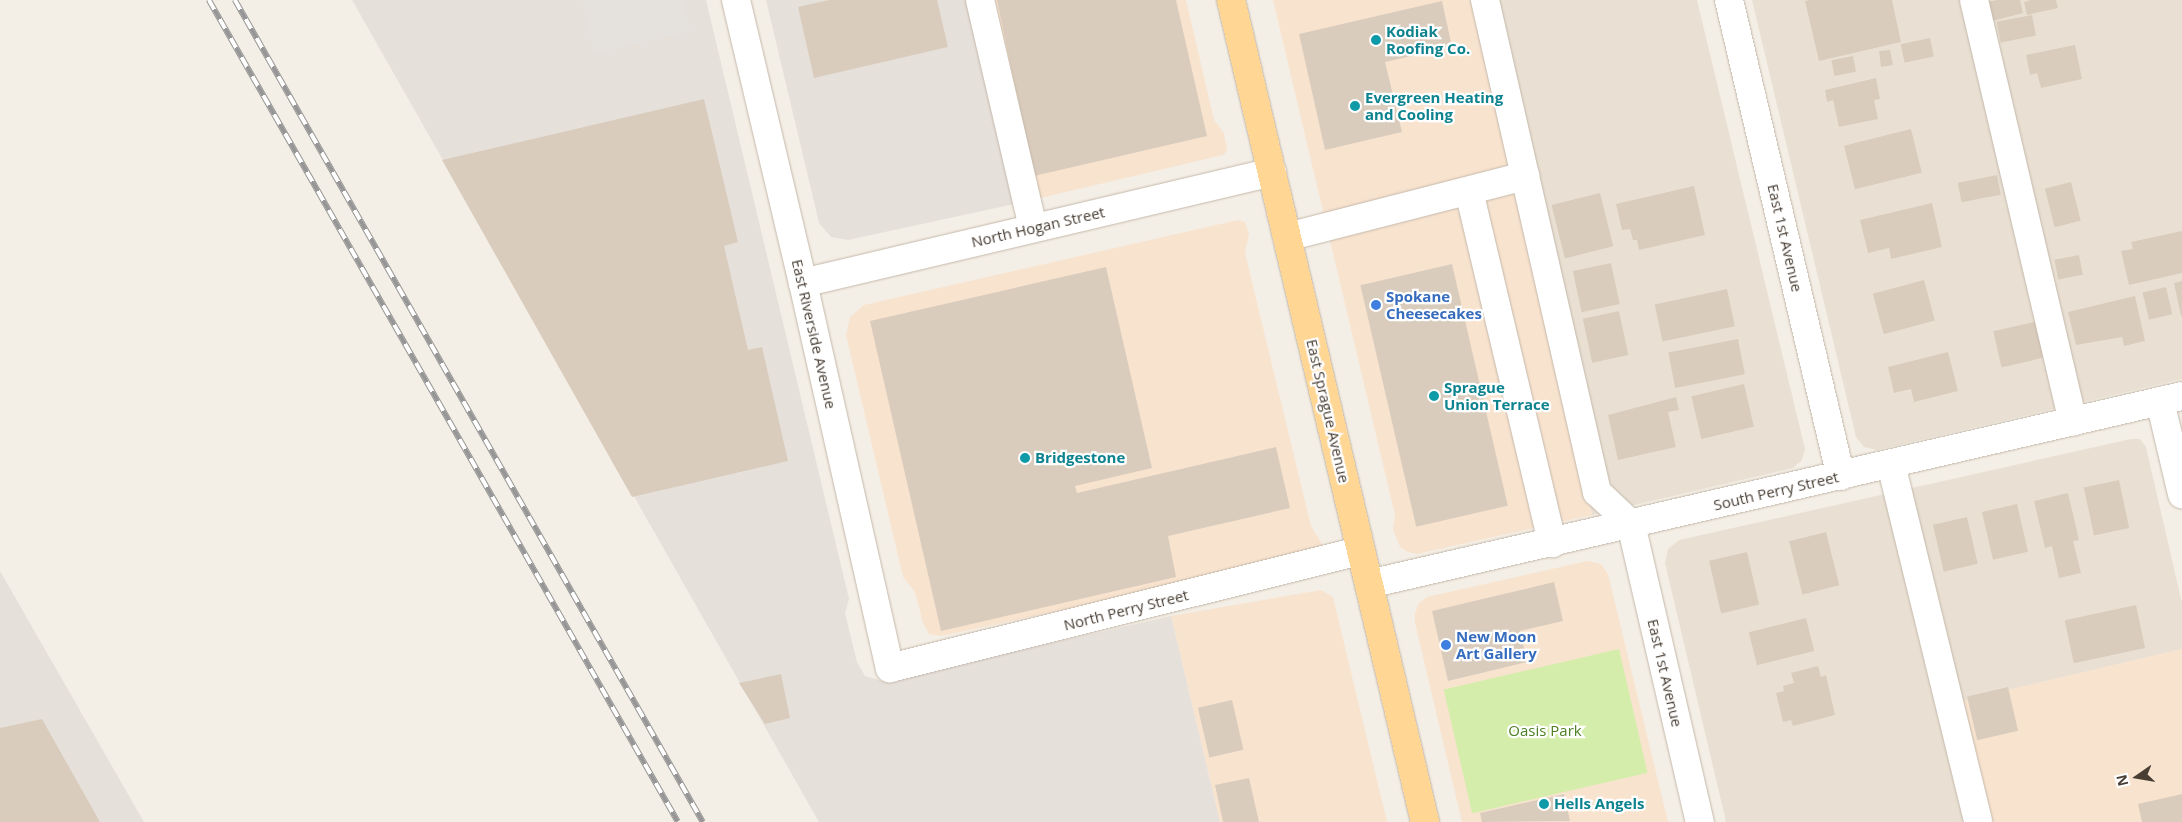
<!DOCTYPE html>
<html>
<head>
<meta charset="utf-8">
<style>
  body { margin:0 }
  #map { position:relative; width:2182px; height:822px; overflow:hidden; background:#f4efe6; font-family:"Open Sans",sans-serif }
  div>[style] { position:absolute }
  [style*='--x'] { left:calc(var(--x)*1px); top:calc(var(--y)*1px); width:calc(var(--w)*1px); rotate:calc(var(--a)*1deg) }
  .residential>* { inset:0; background:#e9e0d3 }
  .commercial>* { inset:0; background:#f8e3cf }
  .industrial>* { inset:0; background:#e6e0db }
  .green>* { inset:0; background:#d5edab; transform-origin:0 0 }
  .parking>* { inset:0; background:#e5e2de }
  .building>* { inset:0; background:#daccbd; transform-origin:0 0 }
  .roads { filter:drop-shadow(0 0 1px #c4b8aa) drop-shadow(0 0 1px #c4b8aa) }
  .minor>* { height:28px; margin:-14px; padding:0 14px; transform-origin:14px; border-radius:14px; background:#fff }
  .major>* { height:28px; margin:-14px; padding:0 14px; transform-origin:14px; border-radius:14px; background:#ffd694 }
  .rail>* { height:5.5px; margin-top:-2.75px; transform-origin:0; background:repeating-linear-gradient(90deg,#fff 0 11px,#969696 0 22px); box-sizing:border-box; border-block:1px solid #969696 }
  .dots>* { width:14px; height:14px; translate:-50% -50%; box-sizing:border-box; border:2px solid #fff; border-radius:50% }
  span { translate:-50% -50%; white-space:nowrap; text-align:center; line-height:1.15; -webkit-text-stroke:4.5px #fff; paint-order:stroke }
  .culture-label { font-size:15px; color:#0d838f; font-weight:700 }
  .left { translate:0 -50%; text-align:left }
  .street-label { font-size:15px; color:#483e34 }
  .shop-label { font-size:15px; color:#366cbe; font-weight:700 }
  .park-label { font-size:15px; color:#4e7f22 }
  .north { position:absolute; left:2112px; top:752px; width:50px; height:50px; -webkit-text-stroke:4px #fff; paint-order:stroke; rotate:257deg; font-size:14px; font-weight:700; line-height:20px; text-align:center; color:#483e34 }
  .north::after { content:''; display:block; margin:auto; width:18px; height:22px; background:#483e34; clip-path:polygon(50% 0,100% 100%,50% 72%,0 100%) }
</style>
</head>
<body>
<div id="map">
  <div class="residential">
    <i style="clip-path:polygon(1471px 0,1697px 0,1805px 449px,1802px 460px,1793px 468px,1592px 515px)"></i>
    <i style="clip-path:polygon(1752px 0,2182px 0,2182px 379px,1877px 450px,1864px 447px,1856px 437px)"></i>
    <i style="clip-path:polygon(2131px 439px,2140px 439px,2146px 447px,2182px 603px,2182px 649px,1962px 701px,1988px 822px,1726px 822px,1665px 563px,1668px 549px,1679px 540px)"></i>
  </div>
  <div class="commercial">
    <i style="clip-path:polygon(971px 0,1186px 0,1214px 120px,1224px 133px,1227px 151px,1223px 155px,1019px 203px)"></i>
    <i style="clip-path:polygon(1273px 0,1471px 0,1592px 515px,1417px 554px,1408px 552px,1400px 547px,1393px 529px,1395px 515px)"></i>
    <i style="clip-path:polygon(1238px 220px,1245px 222px,1249px 234px,1245px 253px,1311px 526px,1322px 544px,1322px 549px,1315px 556px,941px 636px,929px 634px,923px 623px,915px 592px,903px 577px,846px 335px,850px 317px,864px 305px)"></i>
    <i style="clip-path:polygon(1587px 561px,1601px 564px,1608px 574px,1668px 822px,1462px 822px,1415px 623px,1415px 613px,1419px 603px,1427px 597px)"></i>
    <i style="clip-path:polygon(1321px 590px,1333px 597px,1387px 822px,1220px 822px,1171px 616px)"></i>
    <i style="clip-path:polygon(2182px 649px,2182px 822px,1988px 822px,1961px 701px)"></i>
  </div>
  <div class="industrial">
    <i style="clip-path:polygon(352px 0,706px 0,849px 599px,845px 613px,857px 662px,865px 676px,883px 681px,1171px 616px,1220px 822px,819px 822px)"></i>
    <i style="clip-path:polygon(766px 0,971px 0,1019px 203px,848px 240px,831px 237px,819px 223px)"></i>
    <i style="clip-path:polygon(0 571px,144px 822px,0 822px)"></i>
  </div>
  <div class="green">
    <i style="left:1619px;top:649px;width:127px;height:180px;rotate:77deg"></i>
  </div>
  <div class="parking">
    <i style="clip-path:polygon(583px 0,682px 0,689px 31px,595px 53px)"></i>
  </div>
  <div class="building">
    <i style="clip-path:polygon(829px 0,937px 0,948px 47px,814px 78px,798px 7px)"></i>
    <i style="clip-path:polygon(997px 0,1176px 0,1207px 136px,1034px 176px)"></i>
    <i style="clip-path:polygon(1810px 0,1892px 0,1901px 42px,1819px 61px,1805px 1px)"></i>
    <i style="clip-path:polygon(1997px 0,2020px 0,2023px 13px,1992px 21px,1987px 2px)"></i>
    <i style="clip-path:polygon(2031px 0,2056px 0,2058px 8px,2027px 15px,2024px 2px)"></i>
    <i style="clip-path:polygon(1442px 1px,1452px 47px,1385px 62px,1402px 132px,1325px 150px,1299px 34px)"></i>
    <i style="left:2032px;top:15px;width:21px;height:36px;rotate:79deg"></i>
    <i style="left:1930px;top:38px;width:19px;height:30px;rotate:78deg"></i>
    <i style="clip-path:polygon(2075px 45px,2082px 79px,2041px 88px,2037px 73px,2030px 75px,2026px 55px)"></i>
    <i style="clip-path:polygon(1890px 50px,1893px 65px,1881px 67px,1879px 51px)"></i>
    <i style="left:1853px;top:56px;width:16px;height:22px;rotate:79deg"></i>
    <i style="clip-path:polygon(1876px 78px,1880px 99px,1874px 100px,1878px 119px,1839px 127px,1833px 100px,1827px 102px,1825px 90px)"></i>
    <i style="clip-path:polygon(704px 99px,738px 242px,724px 246px,748px 350px,762px 347px,788px 461px,632px 497px,442px 160px)"></i>
    <i style="left:1911px;top:129px;width:45px;height:69px;rotate:76deg"></i>
    <i style="left:1997px;top:175px;width:20px;height:40px;rotate:79deg"></i>
    <i style="left:2071px;top:182px;width:40px;height:27px;rotate:76deg"></i>
    <i style="clip-path:polygon(1694px 186px,1705px 235px,1639px 250px,1637px 240px,1633px 240px,1630px 229px,1622px 230px,1616px 204px)"></i>
    <i style="left:1600px;top:193px;width:55px;height:50px;rotate:76deg"></i>
    <i style="clip-path:polygon(1932px 203px,1942px 247px,1891px 259px,1889px 248px,1868px 253px,1860px 220px)"></i>
    <i style="clip-path:polygon(2182px 231px,2182px 273px,2129px 285px,2121px 251px,2133px 249px,2131px 242px)"></i>
    <i style="left:2079px;top:255px;width:20px;height:25px;rotate:79deg"></i>
    <i style="left:1611px;top:263px;width:42px;height:39px;rotate:78deg"></i>
    <i style="left:1452px;top:264px;width:248px;height:94px;rotate:77deg"></i>
    <i style="clip-path:polygon(1106px 267px,1152px 468px,1075px 486px,1077px 493px,1276px 447px,1290px 508px,1168px 536px,1176px 577px,941px 631px,870px 321px)"></i>
    <i style="left:1924px;top:280px;width:42px;height:53px;rotate:75deg"></i>
    <i style="clip-path:polygon(2182px 281px,2182px 316px,2181px 316px,2174px 283px)"></i>
    <i style="left:2166px;top:287px;width:28px;height:24px;rotate:77deg"></i>
    <i style="left:1727px;top:289px;width:38px;height:74px;rotate:78deg"></i>
    <i style="clip-path:polygon(2135px 296px,2145px 341px,2124px 346px,2122px 337px,2076px 345px,2068px 312px)"></i>
    <i style="left:1619px;top:311px;width:45px;height:37px;rotate:78deg"></i>
    <i style="left:2038px;top:321px;width:37px;height:46px;rotate:77deg"></i>
    <i style="left:1738px;top:339px;width:36px;height:71px;rotate:79deg"></i>
    <i style="clip-path:polygon(1948px 352px,1958px 391px,1914px 402px,1911px 389px,1894px 393px,1888px 367px)"></i>
    <i style="left:1744px;top:384px;width:44px;height:54px;rotate:77deg"></i>
    <i style="clip-path:polygon(1676px 397px,1679px 410px,1668px 412px,1676px 447px,1618px 460px,1608px 415px)"></i>
    <i style="left:2119px;top:480px;width:49px;height:36px;rotate:78deg"></i>
    <i style="clip-path:polygon(2068px 493px,2079px 540px,2073px 541px,2081px 573px,2059px 578px,2052px 546px,2045px 548px,2034px 501px)"></i>
    <i style="left:2017px;top:504px;width:49px;height:36px;rotate:77deg"></i>
    <i style="left:1967px;top:517px;width:48px;height:35px;rotate:77deg"></i>
    <i style="left:1826px;top:532px;width:55px;height:38px;rotate:76deg"></i>
    <i style="left:1747px;top:552px;width:54px;height:39px;rotate:77deg"></i>
    <i style="clip-path:polygon(1554px 582px,1563px 621px,1520px 631px,1527px 662px,1448px 681px,1432px 611px)"></i>
    <i style="left:2136px;top:605px;width:44px;height:73px;rotate:78deg"></i>
    <i style="left:1806px;top:618px;width:34px;height:59px;rotate:76deg"></i>
    <i style="clip-path:polygon(1818px 666px,1821px 677px,1826px 675px,1835px 715px,1793px 726px,1791px 720px,1783px 722px,1776px 693px,1784px 691px,1783px 686px,1794px 683px,1791px 673px)"></i>
    <i style="clip-path:polygon(781px 674px,790px 718px,765px 724px,739px 683px)"></i>
    <i style="left:2008px;top:687px;width:45px;height:42px;rotate:77deg"></i>
    <i style="left:1232px;top:700px;width:51px;height:35px;rotate:77deg"></i>
    <i style="clip-path:polygon(42px 719px,100px 822px,0 822px,0 728px)"></i>
    <i style="clip-path:polygon(1249px 778px,1259px 822px,1223px 822px,1215px 785px)"></i>
    <i style="clip-path:polygon(1564px 794px,1570px 821px,1482px 822px,1480px 813px)"></i>
    <i style="clip-path:polygon(2182px 794px,2182px 822px,2142px 822px,2138px 804px)"></i>
  </div>
  <div class="roads">
    <div class="minor">
      <i style="--x:736;--y:0;--w:291;--a:76.7"></i>
      <i style="--x:803;--y:283;--w:395;--a:77.3"></i>
      <i style="--x:890;--y:668;--w:485;--a:-14"></i>
      <i style="--x:980;--y:0;--w:234;--a:76.9"></i>
      <i style="--x:1485;--y:0;--w:505;--a:77.18"></i>
      <i style="--x:1597;--y:492;--w:47;--a:43.3"></i>
      <i style="--x:1631;--y:524;--w:306;--a:77"></i>
      <i style="--x:1729;--y:0;--w:489;--a:76.8"></i>
      <i style="--x:1974;--y:0;--w:433;--a:76.8"></i>
      <i style="--x:1469;--y:191;--w:362;--a:76.7"></i>
      <i style="--x:1287;--y:237;--w:246;--a:-14.4"></i>
      <i style="--x:803;--y:283;--w:482;--a:-13.3"></i>
      <i style="--x:2160;--y:401;--w:96;--a:76.7"></i>
      <i style="--x:1891;--y:464;--w:368;--a:76.3"></i>
      <i style="--x:1369;--y:584;--w:834;--a:-13.02"></i>
    </div>
    <div class="major">
      <i style="--x:1231;--y:0;--w:845;--a:76.72"></i>
    </div>
  </div>
  <div class="rail">
    <i style="--x:209;--y:0;--w:946;--a:60.29"></i>
    <i style="--x:235;--y:0;--w:946;--a:60.35"></i>
  </div>
  <div class="dots">
    <i style="left:1376px;top:40px;background:#0f9aa8"></i>
    <i style="left:1355px;top:106px;background:#0f9aa8"></i>
    <i style="left:1376px;top:305px;background:#3f7fe0"></i>
    <i style="left:1434px;top:396px;background:#0f9aa8"></i>
    <i style="left:1025px;top:458px;background:#0f9aa8"></i>
    <i style="left:1446px;top:645px;background:#3f7fe0"></i>
    <i style="left:1544px;top:804px;background:#0f9aa8"></i>
  </div>
  <div class="culture-label">
    <span class="left" style="left:1386px;top:40px">Kodiak<br>Roofing Co.</span>
    <span class="left" style="left:1365px;top:106px">Evergreen Heating<br>and Cooling</span>
    <span class="left" style="left:1444px;top:396px">Sprague<br>Union Terrace</span>
    <span class="left" style="left:1035px;top:458px">Bridgestone</span>
    <span class="left" style="left:1554px;top:804px">Hells Angels</span>
  </div>
  <div class="street-label">
    <span style="left:1038px;top:227px;rotate:-13deg">North Hogan Street</span>
    <span style="left:1785px;top:238px;rotate:77deg">East 1st Avenue</span>
    <span style="left:814px;top:334px;rotate:77deg">East Riverside Avenue</span>
    <span style="left:1328px;top:411px;rotate:77deg">East Sprague Avenue</span>
    <span style="left:1776px;top:491px;rotate:-13deg">South Perry Street</span>
    <span style="left:1126px;top:610px;rotate:-14deg">North Perry Street</span>
    <span style="left:1665px;top:673px;rotate:77deg">East 1st Avenue</span>
  </div>
  <div class="shop-label">
    <span class="left" style="left:1386px;top:305px">Spokane<br>Cheesecakes</span>
    <span class="left" style="left:1456px;top:645px">New Moon<br>Art Gallery</span>
  </div>
  <div class="park-label">
    <span style="left:1545px;top:731px">Oasis Park</span>
  </div>
  <div class="north">N</div>
</div>
</body>
</html>
